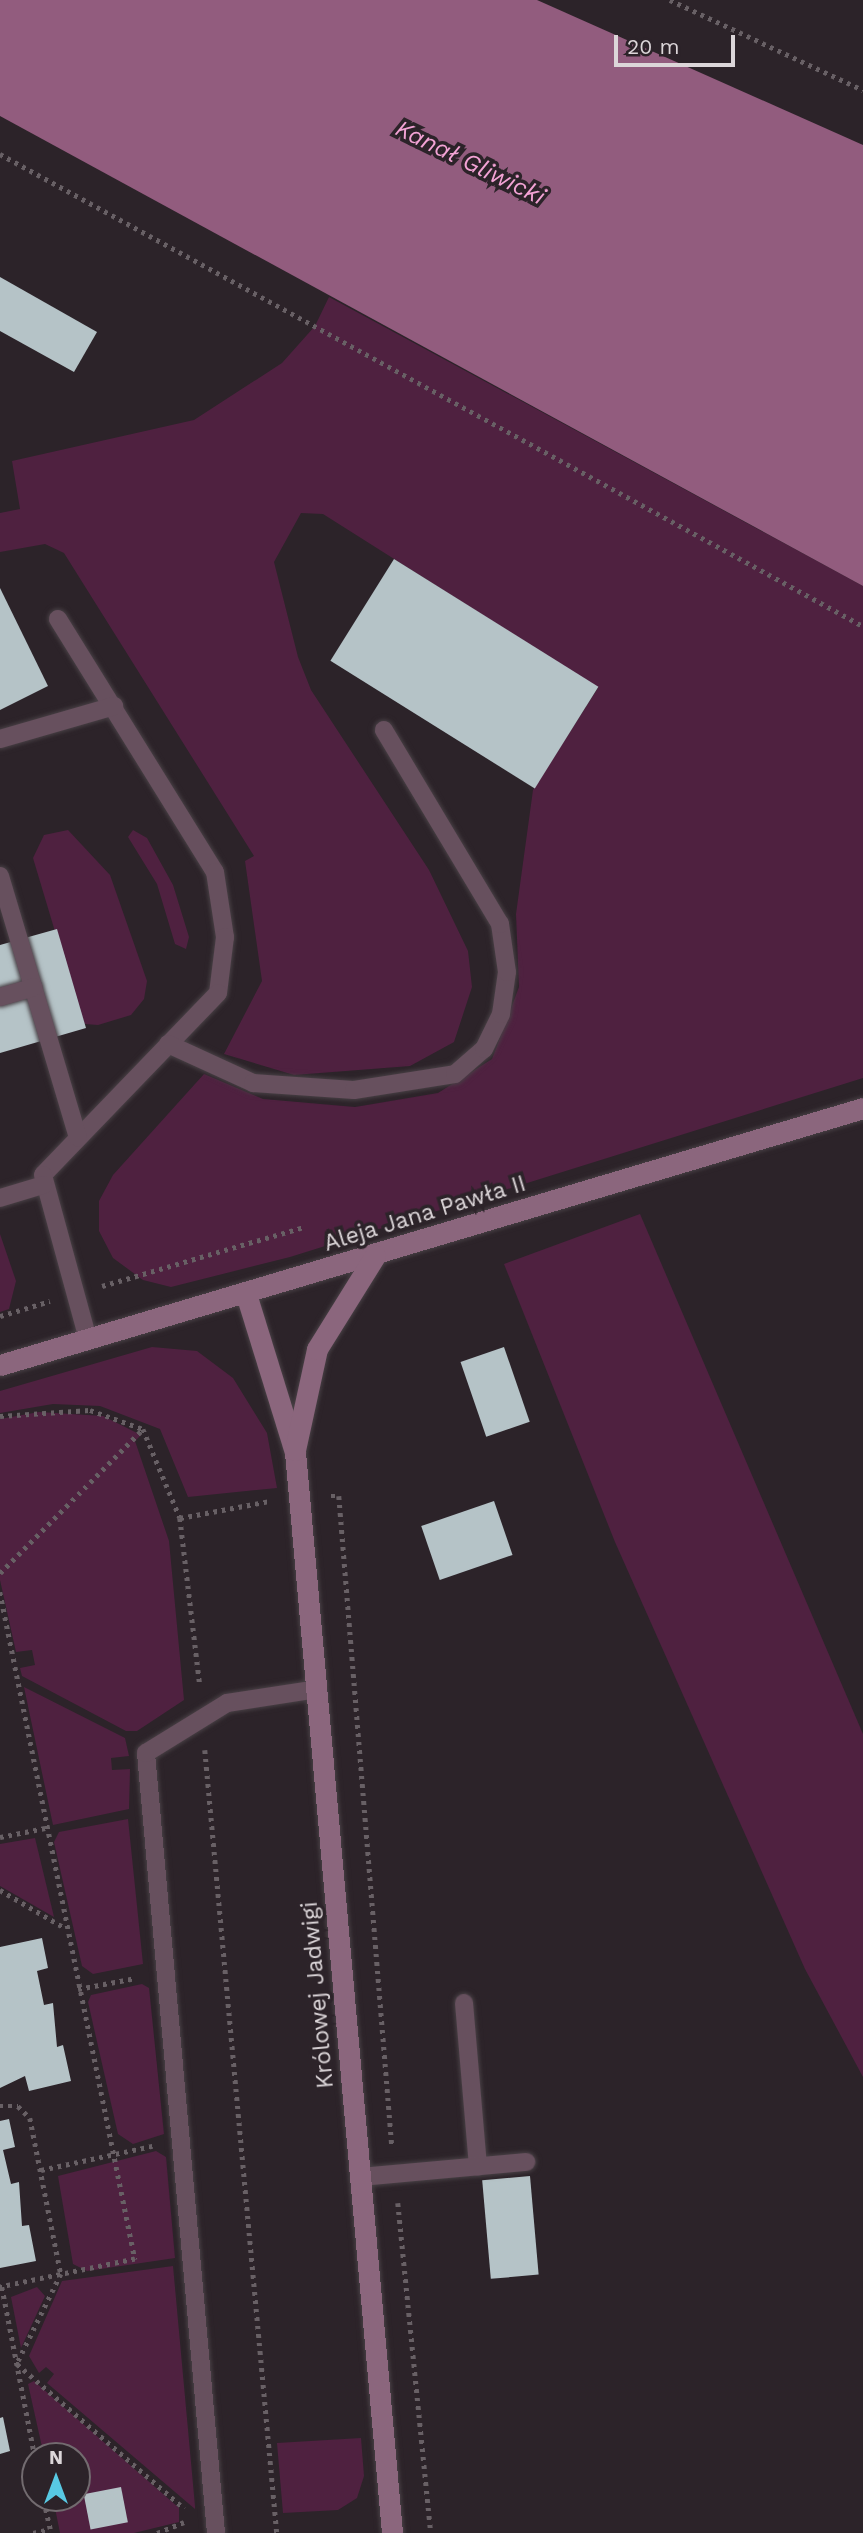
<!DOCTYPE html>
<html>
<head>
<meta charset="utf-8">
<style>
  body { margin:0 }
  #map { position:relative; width:863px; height:2533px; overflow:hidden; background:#2c2329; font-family:"Work Sans",sans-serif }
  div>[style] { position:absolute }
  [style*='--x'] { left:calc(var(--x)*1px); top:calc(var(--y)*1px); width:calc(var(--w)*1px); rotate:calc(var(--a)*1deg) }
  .green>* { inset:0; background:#4f2140 }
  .water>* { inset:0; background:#925c7e }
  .building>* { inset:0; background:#b5c3c7; transform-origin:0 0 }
  .path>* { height:4.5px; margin-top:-2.25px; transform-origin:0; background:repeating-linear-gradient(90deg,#686065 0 3.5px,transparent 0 8.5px) }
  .roads { filter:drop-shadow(0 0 2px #484045) drop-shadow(0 0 2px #484045) }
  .lane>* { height:18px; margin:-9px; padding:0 9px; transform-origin:9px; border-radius:9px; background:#67505e }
  .secondary>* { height:21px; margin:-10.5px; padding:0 10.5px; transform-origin:10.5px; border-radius:10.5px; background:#8b667d }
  span { translate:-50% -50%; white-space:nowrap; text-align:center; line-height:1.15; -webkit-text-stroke:7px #2c2329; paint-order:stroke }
  .street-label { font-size:23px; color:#dcd6d9 }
  .water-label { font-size:24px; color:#f3a3d5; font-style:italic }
  .north { position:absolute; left:21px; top:2442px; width:70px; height:70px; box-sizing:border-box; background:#2c2329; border:2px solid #726b6f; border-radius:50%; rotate:0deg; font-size:19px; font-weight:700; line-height:28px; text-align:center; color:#dcd6d9 }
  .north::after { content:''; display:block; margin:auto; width:24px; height:32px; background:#58c9e3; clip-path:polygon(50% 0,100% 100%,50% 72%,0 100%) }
  .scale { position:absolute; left:614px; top:35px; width:121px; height:32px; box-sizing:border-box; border:4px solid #dcd6d9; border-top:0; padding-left:9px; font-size:21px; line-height:24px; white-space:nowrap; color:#dcd6d9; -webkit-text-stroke:5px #2c2329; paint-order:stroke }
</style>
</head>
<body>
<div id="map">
  <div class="green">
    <i style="clip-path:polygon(329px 297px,863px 586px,863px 1078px,290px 1257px,171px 1287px,143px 1280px,113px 1258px,99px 1231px,99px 1201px,113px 1175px,204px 1074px,263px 1099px,355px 1107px,438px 1093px,492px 1059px,519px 987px,516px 914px,533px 790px,598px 688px,323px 514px,301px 513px,274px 562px,298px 657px,311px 690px,429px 870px,468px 951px,472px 987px,454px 1042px,410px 1066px,294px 1075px,224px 1054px,262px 981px,245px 861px,254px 856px,64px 553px,45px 544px,0 552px,0 513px,20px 509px,12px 461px,194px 420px,282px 363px,315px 326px)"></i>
    <i style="clip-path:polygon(68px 830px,110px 875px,147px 981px,144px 999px,131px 1015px,98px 1025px,85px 1024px,77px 1005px,33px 858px,44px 835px)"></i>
    <i style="clip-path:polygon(133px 830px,147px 838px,173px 885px,189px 937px,186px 949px,175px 944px,157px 884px,128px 837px)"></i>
    <i style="clip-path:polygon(640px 1214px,863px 1734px,863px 2077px,805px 1969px,615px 1542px,504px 1264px)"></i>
    <i style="clip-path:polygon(0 1234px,16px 1281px,9px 1309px,0 1312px)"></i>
    <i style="clip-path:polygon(152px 1347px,197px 1351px,233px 1378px,267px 1433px,277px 1488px,188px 1497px,160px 1429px,100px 1406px,53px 1404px,0 1413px,0 1391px)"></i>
    <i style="clip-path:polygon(39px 1412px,103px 1416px,141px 1435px,135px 1441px,169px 1541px,184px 1700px,137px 1731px,126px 1731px,22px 1676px,20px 1668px,35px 1665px,32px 1650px,16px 1652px,0 1580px,0 1419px)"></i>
    <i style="clip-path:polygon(24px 1687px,125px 1738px,129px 1756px,111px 1758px,112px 1770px,130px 1769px,129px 1809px,53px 1825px)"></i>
    <i style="clip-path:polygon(128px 1819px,143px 1964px,93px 1974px,82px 1966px,54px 1842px,59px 1832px)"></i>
    <i style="clip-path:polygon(35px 1838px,54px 1917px,0 1886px,0 1844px)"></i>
    <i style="clip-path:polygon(142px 1984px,149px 1988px,164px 2134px,133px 2144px,118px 2134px,88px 2002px,91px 1995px)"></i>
    <i style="clip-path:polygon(156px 2151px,166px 2157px,175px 2258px,87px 2271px,73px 2264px,58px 2176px)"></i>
    <i style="clip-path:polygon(173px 2266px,195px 2506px,195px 2509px,47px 2383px,54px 2374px,46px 2367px,39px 2373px,29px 2356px,62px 2281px)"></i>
    <i style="clip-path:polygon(37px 2287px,45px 2296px,21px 2348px,11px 2297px)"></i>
    <i style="clip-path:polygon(34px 2381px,179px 2508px,179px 2522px,134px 2533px,60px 2533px,53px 2498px,77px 2498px,77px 2456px,44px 2456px,28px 2384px)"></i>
    <i style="clip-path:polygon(361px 2438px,364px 2476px,357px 2498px,338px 2510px,283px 2513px,277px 2443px)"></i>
  </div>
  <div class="water">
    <i style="clip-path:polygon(0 0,537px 0,863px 145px,863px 586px,0 116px)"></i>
  </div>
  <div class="building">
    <i style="clip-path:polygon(0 277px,97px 332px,74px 372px,0 331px)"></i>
    <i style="left:394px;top:559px;width:241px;height:120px;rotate:32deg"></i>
    <i style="clip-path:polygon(0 588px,48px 686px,0 710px)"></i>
    <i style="clip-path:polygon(57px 929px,86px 1028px,0 1053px,0 945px)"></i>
    <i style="left:504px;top:1347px;width:79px;height:46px;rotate:71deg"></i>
    <i style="left:494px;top:1501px;width:57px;height:77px;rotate:71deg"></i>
    <i style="clip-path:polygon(42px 1938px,48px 1968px,37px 1971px,44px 2005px,53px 2003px,57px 2047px,63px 2045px,71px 2081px,29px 2091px,25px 2076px,0 2088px,0 1947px)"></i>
    <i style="clip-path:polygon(9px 2119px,15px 2147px,3px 2150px,11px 2184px,19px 2182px,22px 2226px,29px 2225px,36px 2261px,0 2268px,0 2121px)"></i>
    <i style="left:530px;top:2176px;width:99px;height:48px;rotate:85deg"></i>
    <i style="clip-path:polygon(3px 2417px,10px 2451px,0 2454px,0 2418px)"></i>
    <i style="left:121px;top:2487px;width:36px;height:38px;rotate:79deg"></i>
  </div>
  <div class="path">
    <i style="--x:670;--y:0;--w:213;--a:25"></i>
    <i style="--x:0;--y:154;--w:984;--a:28.68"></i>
    <i style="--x:102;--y:1286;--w:210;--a:-16.3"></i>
    <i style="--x:0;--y:1316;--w:52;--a:-16.7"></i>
    <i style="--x:0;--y:1416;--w:90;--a:-3.8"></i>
    <i style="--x:90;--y:1410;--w:56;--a:19.7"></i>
    <i style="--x:143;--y:1429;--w:96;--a:67.4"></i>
    <i style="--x:180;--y:1518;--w:168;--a:83.2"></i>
    <i style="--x:331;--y:1496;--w:8;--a:0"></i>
    <i style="--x:339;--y:1496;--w:652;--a:85.34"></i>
    <i style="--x:180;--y:1518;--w:92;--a:-10.7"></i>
    <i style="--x:0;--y:1573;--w:203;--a:-45.2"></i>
    <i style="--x:0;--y:1592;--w:681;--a:78.56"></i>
    <i style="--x:135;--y:2259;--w:138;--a:168.3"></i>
    <i style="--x:205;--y:1750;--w:786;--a:84.75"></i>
    <i style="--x:0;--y:1837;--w:46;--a:-11.3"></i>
    <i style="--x:0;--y:1890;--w:75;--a:30.3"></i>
    <i style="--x:78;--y:1989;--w:59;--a:-10.7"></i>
    <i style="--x:0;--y:2106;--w:18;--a:0"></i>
    <i style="--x:18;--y:2106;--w:17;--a:45"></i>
    <i style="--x:30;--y:2118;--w:159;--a:78.8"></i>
    <i style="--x:61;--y:2274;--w:100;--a:116.1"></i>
    <i style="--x:17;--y:2364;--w:221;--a:40.8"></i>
    <i style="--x:41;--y:2170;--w:114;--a:-12.2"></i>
    <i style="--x:398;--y:2203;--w:332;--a:84.3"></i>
    <i style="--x:2;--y:2287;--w:172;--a:79"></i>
    <i style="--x:33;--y:2533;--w:17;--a:-13"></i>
    <i style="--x:50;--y:2529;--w:32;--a:-103"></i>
    <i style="--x:157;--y:2533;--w:29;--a:-22"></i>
  </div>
  <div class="roads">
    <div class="lane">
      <i style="--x:58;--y:619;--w:298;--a:58.2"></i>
      <i style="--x:215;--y:872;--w:66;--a:81.3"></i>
      <i style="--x:225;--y:937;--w:56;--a:97.1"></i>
      <i style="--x:218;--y:993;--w:252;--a:133.9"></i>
      <i style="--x:43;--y:1175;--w:170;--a:74.7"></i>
      <i style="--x:0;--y:739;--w:119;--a:-16.1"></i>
      <i style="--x:0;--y:876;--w:273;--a:73.4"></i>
      <i style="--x:0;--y:997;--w:35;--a:-16"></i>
      <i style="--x:168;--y:1044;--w:94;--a:24.6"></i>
      <i style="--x:253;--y:1083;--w:101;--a:4"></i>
      <i style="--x:354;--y:1090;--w:102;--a:-9"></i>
      <i style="--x:455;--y:1074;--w:38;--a:-41"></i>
      <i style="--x:484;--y:1049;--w:39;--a:-64"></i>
      <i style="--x:501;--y:1014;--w:42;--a:-81.9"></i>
      <i style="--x:507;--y:972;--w:49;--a:-98.3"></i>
      <i style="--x:500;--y:924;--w:226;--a:-120.9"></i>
      <i style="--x:0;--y:1198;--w:45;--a:-16.8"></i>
      <i style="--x:464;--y:2003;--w:164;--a:85.1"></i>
      <i style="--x:361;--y:2177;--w:166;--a:-5.2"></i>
      <i style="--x:216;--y:2533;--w:783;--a:-95.13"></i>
      <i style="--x:146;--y:1753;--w:95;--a:-31.7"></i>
      <i style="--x:227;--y:1703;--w:91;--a:-8.8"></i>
    </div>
    <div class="secondary">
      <i style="--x:246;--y:1294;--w:165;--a:72.8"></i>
      <i style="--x:295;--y:1452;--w:1085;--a:84.87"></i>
      <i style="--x:0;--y:1365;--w:900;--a:-16.58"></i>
      <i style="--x:295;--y:1450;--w:103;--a:-77.7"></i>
      <i style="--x:317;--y:1349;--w:110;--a:-58.1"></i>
    </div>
  </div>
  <div class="street-label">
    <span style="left:425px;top:1214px;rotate:-17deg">Aleja Jana Pawła II</span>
    <span style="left:318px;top:1995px;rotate:-95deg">Królowej Jadwigi</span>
  </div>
  <div class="water-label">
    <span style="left:470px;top:163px;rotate:26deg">Kanał Gliwicki</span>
  </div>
  <div class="north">N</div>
  <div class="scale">20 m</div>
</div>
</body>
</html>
